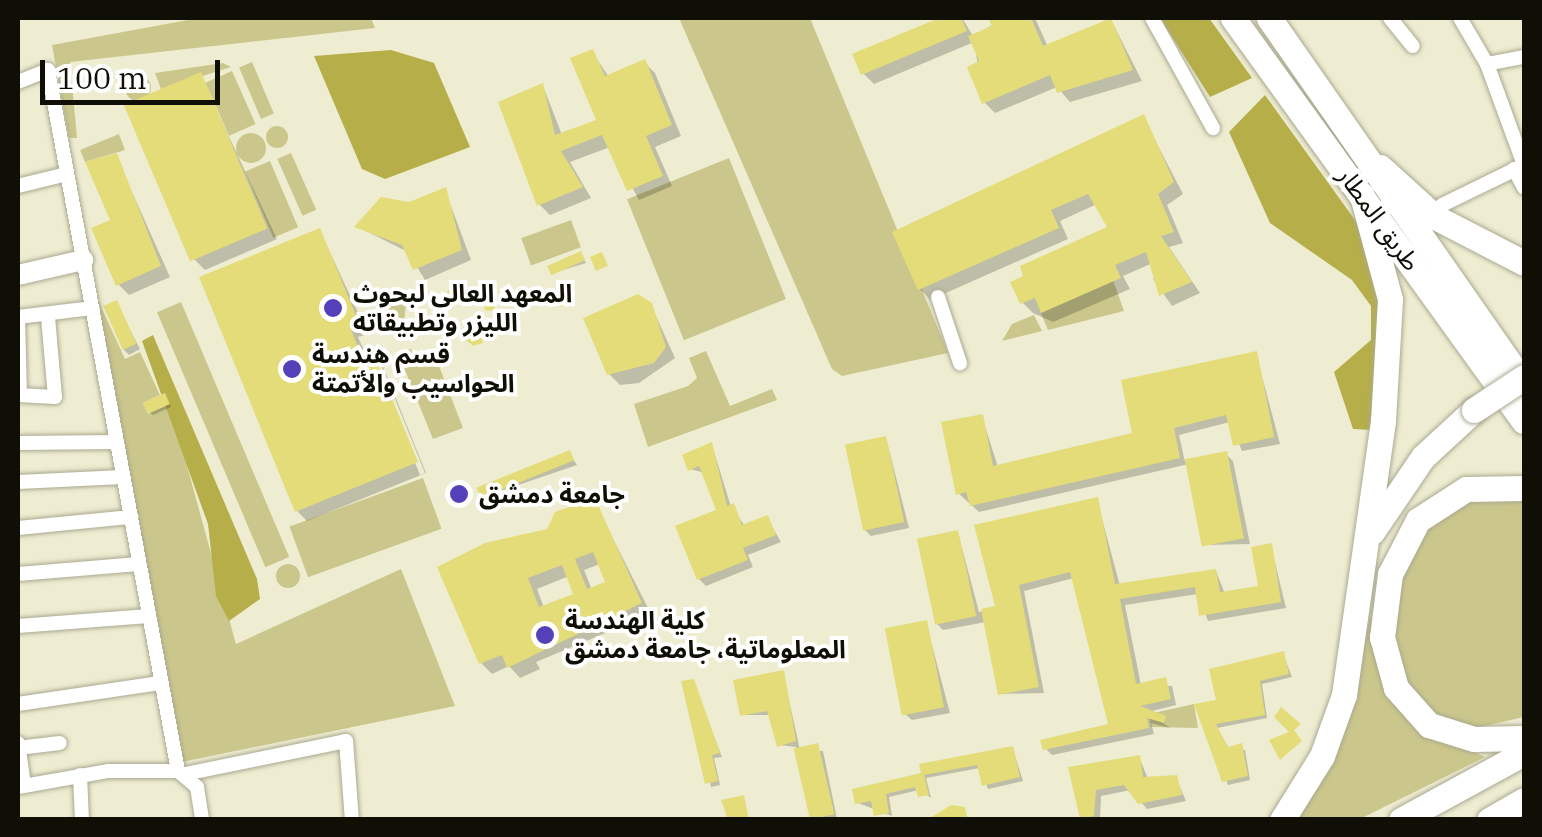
<!DOCTYPE html>
<html>
<head>
<meta charset="utf-8">
<style>
  body { margin:0 }
  #map { position:relative; width:1542px; height:837px; overflow:hidden; background:#eeedd2; font-family:"IBM Plex Serif","Noto Sans Arabic",serif }
  div>[style] { position:absolute }
  [style*='--x'] { left:calc(var(--x)*1px); top:calc(var(--y)*1px); width:calc(var(--w)*1px); rotate:calc(var(--a)*1deg) }
  .green>* { inset:0; background:#cbc78c; transform-origin:0 0 }
  .round { border-radius:50% }
  .forest>* { inset:0; background:#b6ae49 }
  .shadow>* { inset:0; background:#0003 }
  .building>* { inset:0; background:#e3dc78; transform-origin:0 0 }
  .roads { filter:drop-shadow(0 0 2px #aaa990) drop-shadow(0 0 2px #aaa990) }
  .street>* { height:14px; margin:-7px; padding:0 7px; transform-origin:7px; border-radius:7px; background:#fff }
  .secondary>* { height:20px; margin:-10px; padding:0 10px; transform-origin:10px; border-radius:10px; background:#fff }
  .highway>* { height:25px; margin:-12.5px; padding:0 12.5px; transform-origin:12.5px; border-radius:12.5px; background:#fff }
  .bridges { filter:drop-shadow(0 0 2px #aaa990) drop-shadow(0 0 2px #aaa990) }
  .highway-bridge>* { height:25px; margin:-12.5px; padding:0 12.5px; transform-origin:12.5px; border-radius:12.5px; background:#fff }
  .dots>* { width:28px; height:28px; translate:-50% -50%; box-sizing:border-box; border:5px solid #fff; border-radius:50% }
  span { translate:-50% -50%; white-space:nowrap; text-align:center; line-height:1.15; -webkit-text-stroke:8px #fff; paint-order:stroke }
  .street-label { font-size:25px; color:#100f06 }
  .poi-label { font-size:25px; color:#100f06; font-weight:700 }
  .left { translate:0 -50%; text-align:left }
  .frame { position:absolute; inset:0; border:20px solid #100f06; pointer-events:none }
  .scale { position:absolute; left:40px; top:60px; width:180px; height:45px; box-sizing:border-box; border:5px solid #100f06; border-top:0; padding-left:12px; font-size:30px; line-height:35px; white-space:nowrap; color:#100f06; -webkit-text-stroke:8px #fff; paint-order:stroke }
</style>
</head>
<body>
<div id="map">
  <div class="green">
    <i style="clip-path:polygon(199px 18px,371px 18px,375px 28px,70px 62px,77px 138px,69px 138px,52px 45px)"></i>
    <i style="clip-path:polygon(679px 18px,810px 18px,948px 353px,842px 376px,832px 369px)"></i>
    <i style="left:252px;top:62px;width:56px;height:14px;rotate:67deg"></i>
    <i style="clip-path:polygon(223px 63px,231px 67px,161px 89px,155px 73px)"></i>
    <i style="left:232px;top:71px;width:58px;height:29px;rotate:66deg"></i>
    <i class="round" style="left:125px;top:75px;width:26px;height:26px"></i>
    <i class="round" style="left:266px;top:126px;width:22px;height:22px"></i>
    <i class="round" style="left:236px;top:133px;width:30px;height:30px"></i>
    <i style="clip-path:polygon(119px 134px,125px 150px,85px 162px,80px 150px)"></i>
    <i style="left:291px;top:153px;width:62px;height:15px;rotate:66deg"></i>
    <i style="left:729px;top:158px;width:152px;height:110px;rotate:68deg"></i>
    <i style="left:270px;top:161px;width:72px;height:27px;rotate:67deg"></i>
    <i style="left:571px;top:220px;width:29px;height:53px;rotate:70deg"></i>
    <i style="clip-path:polygon(1113px 280px,1124px 311px,1048px 330px,1041px 313px)"></i>
    <i style="clip-path:polygon(407px 291px,404px 324px,388px 332px,376px 302px)"></i>
    <i style="clip-path:polygon(97px 298px,125px 359px,140px 352px,160px 395px,143px 403px,148px 414px,170px 404px,236px 644px,401px 569px,455px 706px,182px 762px)"></i>
    <i style="left:181px;top:302px;width:277px;height:26px;rotate:67deg"></i>
    <i style="clip-path:polygon(1034px 315px,1042px 331px,1002px 341px,1012px 324px)"></i>
    <i style="clip-path:polygon(410px 349px,439px 366px,463px 428px,433px 439px,398px 353px)"></i>
    <i style="clip-path:polygon(706px 351px,730px 406px,772px 389px,777px 400px,648px 447px,634px 404px,688px 386px,697px 378px,689px 358px)"></i>
    <i style="left:423px;top:478px;width:54px;height:142px;rotate:70deg"></i>
    <i style="clip-path:polygon(1476px 491px,1524px 502px,1524px 717px,1476px 728px,1416px 707px,1392px 665px,1395px 586px,1421px 523px)"></i>
    <i class="round" style="left:276px;top:564px;width:24px;height:24px"></i>
    <i style="clip-path:polygon(1370px 617px,1432px 735px,1485px 757px,1360px 819px,1298px 820px,1338px 750px)"></i>
    <i style="clip-path:polygon(1194px 704px,1198px 728px,1151px 727px,1149px 714px)"></i>
  </div>
  <div class="forest">
    <i style="clip-path:polygon(1160px 18px,1209px 18px,1252px 78px,1210px 97px)"></i>
    <i style="clip-path:polygon(391px 50px,434px 63px,470px 147px,385px 179px,362px 169px,314px 56px)"></i>
    <i style="clip-path:polygon(1265px 95px,1360px 227px,1379px 302px,1372px 430px,1353px 429px,1334px 372px,1371px 340px,1371px 306px,1352px 280px,1270px 223px,1229px 132px)"></i>
    <i style="clip-path:polygon(153px 335px,257px 579px,260px 599px,229px 621px,216px 596px,208px 524px,142px 341px)"></i>
  </div>
  <div class="shadow">
    <i style="clip-path:polygon(945px 18px,962px 18px,973px 36px,1005px 18px,1035px 18px,1048px 47px,1111px 20px,1142px 81px,1070px 102px,1057px 87px,995px 113px,984px 102px,974px 42px,874px 84px,863px 73px,856px 55px)"></i>
    <i style="clip-path:polygon(592px 52px,609px 77px,644px 62px,655px 73px,681px 136px,655px 147px,672px 186px,639px 200px,610px 147px,570px 162px,591px 198px,550px 215px,540px 205px,543px 86px,562px 135px,599px 121px)"></i>
    <i style="clip-path:polygon(200px 75px,277px 239px,205px 270px,194px 259px)"></i>
    <i style="clip-path:polygon(1143px 117px,1183px 194px,1167px 205px,1183px 243px,1169px 247px,1200px 293px,1172px 306px,1153px 279px,1161px 274px,1155px 262px,1123px 276px,1130px 289px,1053px 322px,1033px 313px,1022px 302px,1110px 228px,1097px 204px,1060px 221px,1068px 239px,930px 300px,920px 289px)"></i>
    <i style="clip-path:polygon(116px 156px,170px 277px,129px 295px,118px 284px)"></i>
    <i style="clip-path:polygon(445px 190px,471px 260px,425px 280px,408px 252px,358px 227px)"></i>
    <i style="clip-path:polygon(evenodd,320px 231px,368px 334px,358px 337px,366px 355px,382px 364px,426px 473px,307px 521px,297px 511px,320px 231px,374px 362px,380px 362px,425px 473px,420px 475px,374px 362px)"></i>
    <i style="clip-path:polygon(581px 254px,586px 263px,553px 273px)"></i>
    <i style="clip-path:polygon(116px 303px,140px 349px,129px 355px,124px 350px)"></i>
    <i style="clip-path:polygon(651px 305px,675px 358px,639px 383px,620px 385px,609px 374px)"></i>
    <i style="clip-path:polygon(1256px 354px,1280px 444px,1242px 451px,1230px 422px,1179px 435px,1185px 462px,1226px 454px,1233px 461px,1250px 544px,1205px 545px,1189px 464px,979px 512px,958px 493px,982px 417px,998px 467px,1135px 435px)"></i>
    <i style="clip-path:polygon(167px 398px,171px 407px,153px 415px,150px 413px)"></i>
    <i style="clip-path:polygon(886px 438px,909px 528px,871px 536px,864px 529px)"></i>
    <i style="clip-path:polygon(712px 445px,731px 507px,745px 526px,767px 518px,781px 542px,748px 555px,753px 567px,706px 586px,699px 579px,720px 511px,705px 473px,690px 469px)"></i>
    <i style="clip-path:polygon(569px 453px,577px 465px,483px 497px)"></i>
    <i style="clip-path:polygon(1097px 500px,1120px 586px,1216px 571px,1225px 594px,1261px 588px,1271px 546px,1286px 608px,1208px 621px,1198px 594px,1125px 605px,1141px 685px,1172px 686px,1176px 705px,1148px 712px,1170px 728px,1151px 723px,1154px 734px,1052px 755px,1046px 749px,1111px 726px,1074px 578px,1024px 591px,1044px 693px,1000px 694px,986px 622px,943px 630px,936px 623px,958px 533px,979px 612px,998px 608px,977px 527px)"></i>
    <i style="clip-path:polygon(evenodd,594px 501px,651px 614px,536px 662px,540px 669px,520px 678px,509px 666px,492px 674px,481px 663px,549px 531px,594px 501px,600px 564px,608px 584px,592px 590px,584px 570px,600px 564px,594px 501px,569px 576px,577px 595px,544px 608px,537px 589px,569px 576px)"></i>
    <i style="clip-path:polygon(926px 623px,950px 713px,912px 720px,905px 714px)"></i>
    <i style="clip-path:polygon(1283px 654px,1292px 677px,1262px 684px,1267px 718px,1217px 728px,1229px 749px,1245px 750px,1250px 780px,1228px 785px,1197px 706px,1219px 702px)"></i>
    <i style="clip-path:polygon(783px 673px,800px 750px,823px 751px,837px 819px,812px 818px,796px 747px,779px 745px,771px 715px,743px 715px)"></i>
    <i style="clip-path:polygon(693px 682px,722px 757px,714px 758px,720px 785px,711px 787px)"></i>
    <i style="clip-path:polygon(1013px 749px,1023px 781px,988px 789px,980px 768px,926px 778px,931px 798px,919px 790px,889px 797px,892px 816px,858px 803px,855px 791px,924px 775px,922px 766px)"></i>
    <i style="clip-path:polygon(1139px 757px,1148px 779px,1176px 778px,1186px 801px,1147px 809px,1131px 790px,1101px 796px,1100px 820px,1084px 820px,1071px 769px)"></i>
  </div>
  <div class="building">
    <i style="clip-path:polygon(939px 18px,961px 18px,967px 31px,861px 75px,852px 54px)"></i>
    <i style="clip-path:polygon(988px 18px,1031px 18px,1043px 46px,1111px 18px,1133px 70px,1057px 93px,1050px 75px,982px 104px,967px 67px,979px 61px,968px 36px,992px 26px)"></i>
    <i style="clip-path:polygon(593px 49px,605px 76px,645px 59px,672px 125px,646px 136px,663px 176px,627px 191px,602px 135px,561px 151px,583px 187px,537px 206px,498px 102px,543px 83px,555px 135px,596px 120px,570px 58px)"></i>
    <i style="left:201px;top:72px;width:170px;height:84px;rotate:67deg"></i>
    <i style="clip-path:polygon(1144px 114px,1174px 182px,1158px 194px,1174px 232px,1161px 236px,1192px 282px,1159px 296px,1146px 252px,1115px 265px,1121px 278px,1041px 313px,1035px 298px,1020px 304px,1010px 282px,1023px 276px,1020px 266px,1107px 227px,1088px 194px,1051px 210px,1059px 228px,918px 290px,892px 232px)"></i>
    <i style="clip-path:polygon(117px 153px,161px 266px,116px 286px,91px 228px,110px 220px,85px 162px)"></i>
    <i style="clip-path:polygon(446px 187px,462px 250px,413px 270px,402px 245px,354px 227px,381px 197px,409px 202px)"></i>
    <i style="clip-path:polygon(320px 228px,359px 323px,350px 327px,361px 355px,372px 350px,418px 462px,295px 512px,199px 277px)"></i>
    <i style="left:581px;top:251px;width:10px;height:37px;rotate:66deg"></i>
    <i style="left:602px;top:252px;width:15px;height:13px;rotate:67deg"></i>
    <i style="clip-path:polygon(458px 281px,463px 295px,454px 299px,447px 292px)"></i>
    <i style="left:567px;top:288px;width:15px;height:14px;rotate:67deg"></i>
    <i style="clip-path:polygon(638px 294px,652px 303px,666px 347px,654px 363px,607px 375px,583px 318px)"></i>
    <i style="left:486px;top:295px;width:10px;height:15px;rotate:6deg"></i>
    <i style="left:117px;top:300px;width:48px;height:15px;rotate:66deg"></i>
    <i style="left:438px;top:316px;width:10px;height:15px"></i>
    <i style="clip-path:polygon(478px 328px,483px 343px,473px 346px,466px 340px)"></i>
    <i style="clip-path:polygon(1257px 351px,1274px 437px,1233px 446px,1226px 415px,1174px 428px,1180px 458px,970px 506px,966px 492px,956px 495px,941px 422px,983px 414px,993px 466px,1132px 433px,1121px 380px)"></i>
    <i style="left:165px;top:393px;width:12px;height:24px;rotate:66deg"></i>
    <i style="left:886px;top:436px;width:88px;height:42px;rotate:78deg"></i>
    <i style="clip-path:polygon(712px 442px,727px 506px,734px 503px,742px 525px,768px 515px,776px 535px,743px 548px,748px 560px,697px 580px,675px 526px,716px 510px,699px 466px,688px 471px,682px 455px)"></i>
    <i style="left:570px;top:450px;width:11px;height:101px;rotate:68deg"></i>
    <i style="left:1227px;top:451px;width:89px;height:43px;rotate:79deg"></i>
    <i style="clip-path:polygon(1098px 497px,1115px 584px,1216px 569px,1220px 592px,1258px 586px,1251px 547px,1272px 543px,1281px 602px,1199px 616px,1195px 587px,1120px 599px,1136px 684px,1166px 677px,1171px 699px,1140px 706px,1166px 716px,1164px 723px,1147px 718px,1149px 728px,1043px 750px,1040px 740px,1108px 724px,1070px 572px,1019px 585px,1039px 687px,998px 695px,981px 609px,995px 606px,974px 525px)"></i>
    <i style="clip-path:polygon(evenodd,595px 498px,642px 603px,507px 668px,502px 655px,479px 664px,437px 567px,485px 543px,547px 529px,555px 512px,595px 498px,593px 552px,605px 582px,587px 589px,575px 559px,593px 552px,595px 498px,562px 565px,573px 594px,539px 607px,528px 578px,562px 565px)"></i>
    <i style="left:958px;top:530px;width:88px;height:42px;rotate:78deg"></i>
    <i style="left:927px;top:620px;width:89px;height:43px;rotate:79deg"></i>
    <i style="clip-path:polygon(1284px 651px,1289px 674px,1260px 681px,1265px 715px,1216px 724px,1228px 747px,1242px 743px,1248px 776px,1222px 782px,1194px 704px,1216px 700px,1209px 669px)"></i>
    <i style="clip-path:polygon(784px 670px,796px 741px,777px 747px,767px 711px,740px 716px,733px 680px)"></i>
    <i style="clip-path:polygon(694px 679px,720px 753px,712px 755px,718px 781px,705px 784px,681px 681px)"></i>
    <i style="clip-path:polygon(1281px 707px,1301px 724px,1294px 730px,1302px 741px,1280px 760px,1269px 740px,1289px 732px,1274px 717px)"></i>
    <i style="left:818px;top:743px;width:73px;height:25px;rotate:77deg"></i>
    <i style="clip-path:polygon(1013px 746px,1020px 777px,982px 786px,977px 765px,924px 775px,929px 795px,918px 797px,915px 787px,886px 794px,889px 813px,874px 816px,871px 801px,855px 804px,852px 789px,921px 773px,919px 764px)"></i>
    <i style="clip-path:polygon(1140px 755px,1143px 777px,1177px 775px,1182px 795px,1138px 804px,1124px 785px,1096px 790px,1094px 816px,1080px 819px,1068px 767px)"></i>
    <i style="clip-path:polygon(744px 795px,749px 820px,728px 820px,721px 800px)"></i>
    <i style="clip-path:polygon(951px 805px,965px 807px,968px 820px,927px 820px)"></i>
  </div>
  <div class="roads">
    <div class="street">
      <i style="--x:1152;--y:18;--w:126;--a:61"></i>
      <i style="--x:1390;--y:18;--w:36;--a:51"></i>
      <i style="--x:1460;--y:18;--w:53;--a:59.6"></i>
      <i style="--x:1487;--y:64;--w:38;--a:-11"></i>
      <i style="--x:1487;--y:64;--w:108;--a:69.9"></i>
      <i style="--x:18;--y:82;--w:32;--a:-22"></i>
      <i style="--x:48;--y:70;--w:713;--a:79.49"></i>
      <i style="--x:1514;--y:169;--w:21;--a:62"></i>
      <i style="--x:18;--y:186;--w:50;--a:-13.8"></i>
      <i style="--x:1442;--y:205;--w:91;--a:-26"></i>
      <i style="--x:938;--y:297;--w:70;--a:71.6"></i>
      <i style="--x:18;--y:395;--w:37;--a:3"></i>
      <i style="--x:55;--y:397;--w:80;--a:-95"></i>
      <i style="--x:20;--y:395;--w:78;--a:-91.5"></i>
      <i style="--x:18;--y:317;--w:75;--a:-6.9"></i>
      <i style="--x:18;--y:443;--w:99;--a:-0.6"></i>
      <i style="--x:18;--y:482;--w:105;--a:-2.7"></i>
      <i style="--x:18;--y:528;--w:114;--a:-5.6"></i>
      <i style="--x:18;--y:574;--w:121;--a:-4.7"></i>
      <i style="--x:18;--y:626;--w:131;--a:-4.4"></i>
      <i style="--x:18;--y:704;--w:145;--a:-8.4"></i>
      <i style="--x:18;--y:743;--w:42;--a:81.9"></i>
      <i style="--x:18;--y:748;--w:42;--a:-6.8"></i>
      <i style="--x:185;--y:774;--w:164;--a:-11.6"></i>
      <i style="--x:346;--y:741;--w:79;--a:85.7"></i>
      <i style="--x:80;--y:775;--w:45;--a:87.5"></i>
      <i style="--x:18;--y:787;--w:91;--a:-10.1"></i>
      <i style="--x:108;--y:771;--w:70;--a:0"></i>
      <i style="--x:178;--y:771;--w:25;--a:40"></i>
      <i style="--x:197;--y:787;--w:33;--a:81"></i>
    </div>
    <div class="secondary">
      <i style="--x:18;--y:275;--w:67;--a:-13"></i>
    </div>
    <div class="highway">
      <i style="--x:1233;--y:18;--w:497;--a:54.2"></i>
      <i style="--x:1269;--y:18;--w:446;--a:55.1"></i>
      <i style="--x:1380;--y:167;--w:74;--a:42.3"></i>
      <i style="--x:1435;--y:217;--w:100;--a:27.3"></i>
      <i style="--x:1524;--y:488;--w:58;--a:179"></i>
      <i style="--x:1466;--y:489;--w:57;--a:147.1"></i>
      <i style="--x:1418;--y:520;--w:61;--a:117.4"></i>
      <i style="--x:1390;--y:574;--w:64;--a:97.2"></i>
      <i style="--x:1382;--y:637;--w:53;--a:74.6"></i>
      <i style="--x:1396;--y:688;--w:50;--a:48.3"></i>
      <i style="--x:1429;--y:725;--w:47;--a:17.3"></i>
      <i style="--x:1474;--y:739;--w:50;--a:-1.1"></i>
      <i style="--x:1372;--y:532;--w:91;--a:-55.8"></i>
      <i style="--x:1423;--y:457;--w:69;--a:-42.7"></i>
      <i style="--x:1282;--y:820;--w:75;--a:-58"></i>
      <i style="--x:1322;--y:756;--w:65;--a:-70.2"></i>
      <i style="--x:1344;--y:695;--w:277;--a:-81.9"></i>
      <i style="--x:1383;--y:421;--w:122;--a:-86.7"></i>
      <i style="--x:1390;--y:299;--w:108;--a:-105.1"></i>
      <i style="--x:1401;--y:820;--w:140;--a:-28.6"></i>
      <i style="--x:1489;--y:820;--w:40;--a:-29.7"></i>
    </div>
  </div>
  <div class="bridges">
    <div class="highway-bridge">
      <i style="--x:1474;--y:410;--w:60;--a:-33.4"></i>
    </div>
  </div>
  <div class="dots">
    <i style="left:333px;top:308px;background:#5440b8"></i>
    <i style="left:292px;top:369px;background:#5440b8"></i>
    <i style="left:459px;top:494px;background:#5440b8"></i>
    <i style="left:545px;top:635px;background:#5440b8"></i>
  </div>
  <div class="street-label">
    <span style="left:1379px;top:219px;rotate:54deg">طريق المطار</span>
  </div>
  <div class="poi-label">
    <span class="left" style="left:353px;top:308px">المعهد العالي لبحوث<br>الليزر وتطبيقاته</span>
    <span class="left" style="left:312px;top:369px">قسم هندسة<br>الحواسيب والأتمتة</span>
    <span class="left" style="left:479px;top:494px">جامعة دمشق</span>
    <span class="left" style="left:565px;top:635px">كلية الهندسة<br>المعلوماتية، جامعة دمشق</span>
  </div>
  <div class="frame"></div>
  <div class="scale">100 m</div>
</div>
</body>
</html>
